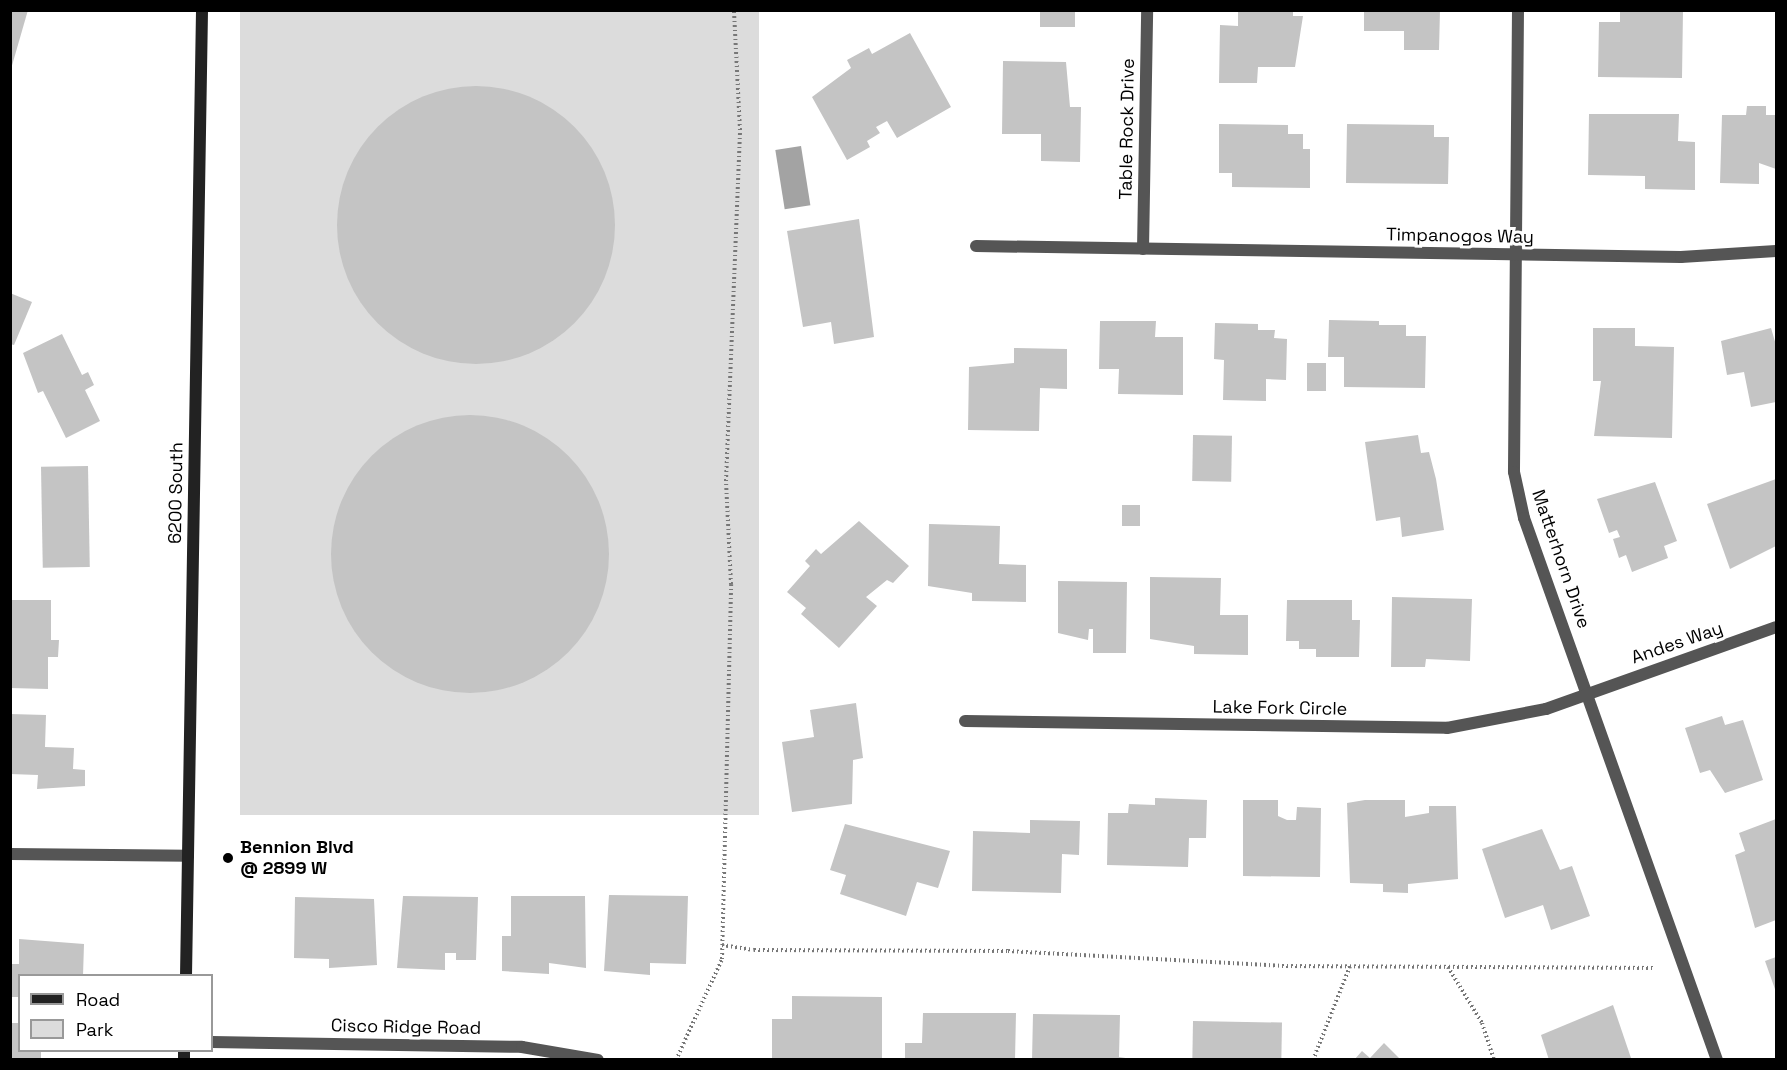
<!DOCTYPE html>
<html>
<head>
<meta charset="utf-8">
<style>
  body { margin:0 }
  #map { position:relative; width:1787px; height:1070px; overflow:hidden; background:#fff; font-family:"Space Grotesk",sans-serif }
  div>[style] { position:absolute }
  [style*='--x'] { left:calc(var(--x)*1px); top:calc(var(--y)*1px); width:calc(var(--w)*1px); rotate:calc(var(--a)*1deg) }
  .green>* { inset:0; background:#dcdcdc; transform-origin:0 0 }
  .water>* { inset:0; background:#a3a3a3; transform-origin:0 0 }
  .building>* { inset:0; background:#c4c4c4; transform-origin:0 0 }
  .round { border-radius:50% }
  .path>* { height:4px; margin-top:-2px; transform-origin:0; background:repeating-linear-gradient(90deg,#777 0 1.5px,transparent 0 4.5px) }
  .street>* { height:12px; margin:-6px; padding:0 6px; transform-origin:6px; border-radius:6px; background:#555 }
  .secondary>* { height:12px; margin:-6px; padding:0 6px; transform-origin:6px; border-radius:6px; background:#222 }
  .dots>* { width:16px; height:16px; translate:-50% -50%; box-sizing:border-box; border:3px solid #fff; border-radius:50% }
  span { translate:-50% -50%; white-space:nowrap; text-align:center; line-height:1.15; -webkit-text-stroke:6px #fff; paint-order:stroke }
  .street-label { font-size:18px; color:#000 }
  .poi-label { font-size:18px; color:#000; font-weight:700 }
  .left { translate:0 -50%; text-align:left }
  .frame { position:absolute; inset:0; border:12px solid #000; pointer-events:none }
  .legend { position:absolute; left:18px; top:974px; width:195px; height:78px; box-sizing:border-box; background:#fff; border:2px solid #999; margin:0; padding:8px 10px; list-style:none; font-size:18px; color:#000 }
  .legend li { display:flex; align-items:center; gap:12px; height:30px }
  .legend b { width:30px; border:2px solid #999 }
</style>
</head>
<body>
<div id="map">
  <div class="green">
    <i style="left:240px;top:11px;width:519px;height:804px"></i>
  </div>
  <div class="water">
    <i style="left:801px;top:146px;width:60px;height:26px;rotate:81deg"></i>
  </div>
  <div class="building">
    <i style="clip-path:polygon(10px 10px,28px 10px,11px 69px,10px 69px)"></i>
    <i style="left:1040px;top:10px;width:35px;height:17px"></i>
    <i style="clip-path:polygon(1238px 10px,1293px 10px,1293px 16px,1303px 16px,1295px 67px,1258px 67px,1257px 83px,1219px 83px,1220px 25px,1238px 26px)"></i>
    <i style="clip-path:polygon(1364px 10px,1440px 10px,1439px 50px,1404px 50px,1404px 31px,1364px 31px)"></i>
    <i style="clip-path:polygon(1620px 10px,1683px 10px,1682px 78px,1598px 77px,1599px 22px,1620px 22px)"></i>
    <i style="clip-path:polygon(910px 33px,951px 107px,897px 138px,887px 121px,876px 127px,880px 133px,867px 141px,870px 147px,847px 160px,812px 97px,851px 68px,847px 60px,869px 48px,872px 54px)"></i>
    <i style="clip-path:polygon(1003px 61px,1066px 62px,1070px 107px,1081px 107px,1080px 162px,1041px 161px,1041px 134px,1002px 134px)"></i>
    <i class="round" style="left:337px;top:86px;width:278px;height:278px"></i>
    <i style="clip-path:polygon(1747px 106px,1766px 106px,1766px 115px,1776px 115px,1776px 169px,1759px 163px,1759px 184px,1720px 183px,1722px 115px,1746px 115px)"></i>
    <i style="clip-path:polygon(1589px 114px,1679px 114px,1678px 141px,1695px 142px,1695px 190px,1645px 189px,1645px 176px,1588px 175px)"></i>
    <i style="clip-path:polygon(1219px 124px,1288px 125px,1288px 134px,1303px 134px,1303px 149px,1310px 149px,1310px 188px,1232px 187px,1232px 173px,1219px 173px)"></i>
    <i style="clip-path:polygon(1347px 124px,1434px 125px,1434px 137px,1449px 137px,1448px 184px,1346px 183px)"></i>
    <i style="clip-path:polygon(859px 219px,874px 337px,834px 344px,831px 322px,803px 327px,787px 231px)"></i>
    <i style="clip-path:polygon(10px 293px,32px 302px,14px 345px,10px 344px)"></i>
    <i style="clip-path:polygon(1329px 320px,1379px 321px,1379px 325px,1406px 325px,1406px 336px,1426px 336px,1425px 388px,1344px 387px,1344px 357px,1328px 357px)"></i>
    <i style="clip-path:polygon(1100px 321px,1156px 321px,1155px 337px,1183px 337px,1183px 395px,1118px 394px,1119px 369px,1099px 369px)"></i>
    <i style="clip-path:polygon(1215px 323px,1258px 324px,1258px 330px,1275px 330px,1274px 338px,1287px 339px,1286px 380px,1266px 379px,1266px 401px,1223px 400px,1224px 360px,1214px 359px)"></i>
    <i style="clip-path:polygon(1593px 328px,1635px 328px,1635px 346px,1674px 347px,1672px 438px,1594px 436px,1601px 381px,1593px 381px)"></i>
    <i style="clip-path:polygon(1771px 328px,1776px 345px,1776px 402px,1751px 407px,1744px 372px,1727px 375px,1721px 341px)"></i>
    <i style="clip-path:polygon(62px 334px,82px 375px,88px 372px,94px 385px,85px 390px,100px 421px,66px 438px,43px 391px,38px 393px,23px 353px)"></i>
    <i style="clip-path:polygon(1014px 348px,1067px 349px,1067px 389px,1040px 388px,1039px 431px,968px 430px,969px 367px,1014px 363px)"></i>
    <i style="left:1307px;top:363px;width:19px;height:28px"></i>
    <i class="round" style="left:331px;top:415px;width:278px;height:278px"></i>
    <i style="left:1193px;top:435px;width:39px;height:46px;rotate:1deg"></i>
    <i style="clip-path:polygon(1418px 435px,1421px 453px,1429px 452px,1436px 479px,1444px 530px,1402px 537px,1400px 517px,1376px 521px,1365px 442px)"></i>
    <i style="left:88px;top:466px;width:101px;height:47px;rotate:89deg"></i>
    <i style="clip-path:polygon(1776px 479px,1776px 546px,1730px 569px,1707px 504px)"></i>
    <i style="clip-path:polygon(1655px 482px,1677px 541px,1664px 546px,1668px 558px,1632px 572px,1626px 555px,1619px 558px,1613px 539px,1620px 537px,1617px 530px,1609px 533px,1597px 499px)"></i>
    <i style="left:1122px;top:505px;width:18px;height:21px"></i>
    <i style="clip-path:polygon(859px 521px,909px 566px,893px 583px,887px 580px,866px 597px,877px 606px,839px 648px,801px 614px,806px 608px,787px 592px,810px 566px,805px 561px,816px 549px,821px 554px)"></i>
    <i style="clip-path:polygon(929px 524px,1000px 526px,999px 564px,1026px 565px,1026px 602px,972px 601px,972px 593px,928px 586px)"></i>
    <i style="clip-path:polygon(1150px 577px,1221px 578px,1220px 615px,1248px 615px,1248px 655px,1194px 654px,1194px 646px,1150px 639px)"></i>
    <i style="clip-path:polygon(1058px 581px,1127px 582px,1126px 653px,1093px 653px,1093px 629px,1089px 629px,1088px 640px,1058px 633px)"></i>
    <i style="clip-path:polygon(1392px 597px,1472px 599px,1470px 661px,1426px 659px,1425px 667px,1391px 667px)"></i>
    <i style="clip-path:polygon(10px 600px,51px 600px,51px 640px,59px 640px,58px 657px,48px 657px,48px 689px,10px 688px)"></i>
    <i style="clip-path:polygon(1287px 600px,1352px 600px,1352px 620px,1360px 620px,1359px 657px,1316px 657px,1316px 649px,1299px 649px,1299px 641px,1286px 641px)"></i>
    <i style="clip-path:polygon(856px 703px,863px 758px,853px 760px,852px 804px,792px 812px,782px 742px,814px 737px,810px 710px)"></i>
    <i style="clip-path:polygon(10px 714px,46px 715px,45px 747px,74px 748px,73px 769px,85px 770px,85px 786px,37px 789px,38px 775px,10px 774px)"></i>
    <i style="clip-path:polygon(1722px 716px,1725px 725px,1743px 720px,1763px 780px,1725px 793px,1710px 770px,1700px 773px,1685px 728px)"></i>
    <i style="clip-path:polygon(1155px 798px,1207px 800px,1206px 838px,1189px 838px,1188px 867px,1107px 865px,1108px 813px,1128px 813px,1129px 804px,1155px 805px)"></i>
    <i style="clip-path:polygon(1243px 800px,1278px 800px,1278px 816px,1287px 820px,1296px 820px,1297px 807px,1321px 808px,1320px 877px,1243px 876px)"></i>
    <i style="clip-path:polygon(1365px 800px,1405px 800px,1405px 817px,1429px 813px,1429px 806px,1456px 806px,1458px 879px,1408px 884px,1408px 893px,1383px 892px,1383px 884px,1350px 883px,1347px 803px)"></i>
    <i style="clip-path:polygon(1776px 819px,1776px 920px,1755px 928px,1735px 855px,1745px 851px,1739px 833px)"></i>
    <i style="clip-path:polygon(1030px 820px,1080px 821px,1079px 855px,1062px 854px,1061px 893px,972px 891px,973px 831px,1030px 833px)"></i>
    <i style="clip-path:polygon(845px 824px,950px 851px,938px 888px,917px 882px,906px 916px,840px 894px,846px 875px,830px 870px)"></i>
    <i style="clip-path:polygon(1542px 829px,1560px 870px,1572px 866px,1590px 916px,1551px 930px,1543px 905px,1505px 918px,1482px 849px)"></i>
    <i style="clip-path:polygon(609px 895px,688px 896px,686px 964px,650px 963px,650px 975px,604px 971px)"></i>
    <i style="clip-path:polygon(403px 896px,478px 897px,476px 960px,456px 960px,456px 953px,445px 953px,445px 970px,397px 968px)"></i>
    <i style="clip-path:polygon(511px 896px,585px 896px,586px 968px,549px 963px,549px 974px,502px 971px,502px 936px,511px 936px)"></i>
    <i style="clip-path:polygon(295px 897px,374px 899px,377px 965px,329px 968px,329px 959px,294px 958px)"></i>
    <i style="clip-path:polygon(19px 939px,84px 944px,83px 976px,20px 976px,20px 997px,10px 997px,10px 964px,19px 964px)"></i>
    <i style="clip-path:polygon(1776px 957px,1776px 992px,1765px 961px)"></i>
    <i style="clip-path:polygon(792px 996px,882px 997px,882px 1060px,772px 1060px,772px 1019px,792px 1019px)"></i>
    <i style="clip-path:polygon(1613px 1005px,1631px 1058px,1549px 1060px,1541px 1035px)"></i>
    <i style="clip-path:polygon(923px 1013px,1016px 1013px,1015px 1060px,905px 1060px,905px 1043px,922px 1043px)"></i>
    <i style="clip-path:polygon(1033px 1014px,1120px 1015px,1119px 1057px,1139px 1060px,1032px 1060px)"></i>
    <i style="left:1193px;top:1021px;width:89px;height:39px;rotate:1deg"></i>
    <i style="clip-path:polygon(10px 1023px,20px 1023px,20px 1050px,41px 1050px,41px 1060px,10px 1060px)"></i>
    <i style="clip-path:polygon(1384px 1043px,1401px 1060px,1354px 1060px,1362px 1051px,1370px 1058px)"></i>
  </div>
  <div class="path">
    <i style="--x:722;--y:945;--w:32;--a:9"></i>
    <i style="--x:754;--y:950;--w:254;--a:0.2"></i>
    <i style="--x:1008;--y:951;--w:274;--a:3.1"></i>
    <i style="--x:1282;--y:966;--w:372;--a:0.3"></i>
    <i style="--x:1448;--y:967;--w:66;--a:58.7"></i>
    <i style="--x:1482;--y:1023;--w:39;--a:72"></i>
    <i style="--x:676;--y:1060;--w:111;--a:-65.5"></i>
    <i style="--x:722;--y:959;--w:375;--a:-88.6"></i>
    <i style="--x:731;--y:584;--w:103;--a:-92.8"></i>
    <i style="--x:726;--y:481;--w:351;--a:-87.7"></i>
    <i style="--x:740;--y:130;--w:120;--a:-92.9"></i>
    <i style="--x:1313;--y:1060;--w:101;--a:-68.5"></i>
  </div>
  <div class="street">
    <i style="--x:1518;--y:10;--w:462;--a:90.5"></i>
    <i style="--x:1514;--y:472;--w:47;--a:77.7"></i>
    <i style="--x:1524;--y:518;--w:575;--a:70.4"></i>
    <i style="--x:976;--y:246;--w:705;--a:0.89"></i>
    <i style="--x:1681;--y:257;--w:95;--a:-3.6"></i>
    <i style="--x:1143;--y:249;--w:239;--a:-89"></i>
    <i style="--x:965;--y:721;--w:482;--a:0.8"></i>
    <i style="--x:1447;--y:728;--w:101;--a:-10.9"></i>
    <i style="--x:1546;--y:709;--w:244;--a:-19.6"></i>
    <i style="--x:10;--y:854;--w:178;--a:0.6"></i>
    <i style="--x:212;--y:1042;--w:310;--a:0.9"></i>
    <i style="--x:522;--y:1047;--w:77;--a:9.7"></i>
  </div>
  <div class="secondary">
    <i style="--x:186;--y:976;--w:966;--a:-89.05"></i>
    <i style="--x:184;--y:1060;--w:10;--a:-90"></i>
  </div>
  <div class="dots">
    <i style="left:228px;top:858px;background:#000"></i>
  </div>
  <div class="street-label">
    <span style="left:1127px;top:129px;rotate:-89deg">Table Rock Drive</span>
    <span style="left:1460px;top:236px;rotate:1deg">Timpanogos Way</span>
    <span style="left:176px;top:493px;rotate:-89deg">6200 South</span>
    <span style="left:1561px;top:559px;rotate:71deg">Matterhorn Drive</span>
    <span style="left:1677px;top:643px;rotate:-19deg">Andes Way</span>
    <span style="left:1280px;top:708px;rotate:1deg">Lake Fork Circle</span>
    <span style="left:406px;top:1027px;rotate:1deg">Cisco Ridge Road</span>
  </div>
  <div class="poi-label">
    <span class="left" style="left:240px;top:858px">Bennion Blvd<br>@ 2899 W</span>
  </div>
  <div class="frame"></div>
  <ul class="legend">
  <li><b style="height:8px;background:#222"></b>Road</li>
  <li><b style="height:16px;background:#dcdcdc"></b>Park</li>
  </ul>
</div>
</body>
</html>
